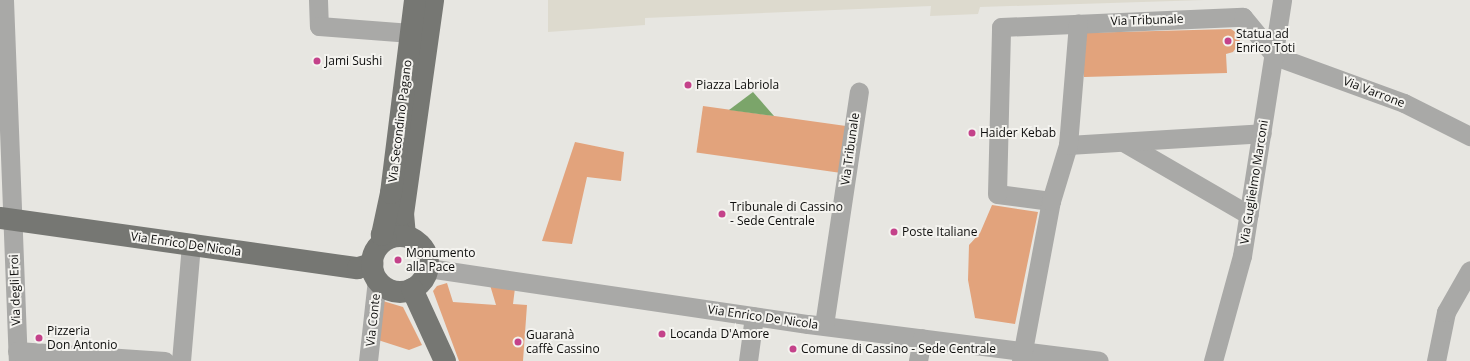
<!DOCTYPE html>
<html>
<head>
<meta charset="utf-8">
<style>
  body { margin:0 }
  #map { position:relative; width:1470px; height:361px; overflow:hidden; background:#e7e6e1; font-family:"Open Sans",sans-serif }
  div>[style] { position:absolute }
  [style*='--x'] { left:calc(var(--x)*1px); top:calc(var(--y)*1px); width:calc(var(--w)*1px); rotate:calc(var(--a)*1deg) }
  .built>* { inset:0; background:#dddace }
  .green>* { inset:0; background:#e2a37c; transform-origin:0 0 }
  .water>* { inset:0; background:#7ba56a }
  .minor>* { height:19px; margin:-9.5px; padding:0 9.5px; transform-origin:9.5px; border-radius:9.5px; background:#a9a9a7 }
  .major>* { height:22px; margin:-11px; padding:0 11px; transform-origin:11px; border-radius:11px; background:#767773 }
  .major>.ring { margin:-11px; padding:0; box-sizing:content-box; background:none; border:22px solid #767773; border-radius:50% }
  .dots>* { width:11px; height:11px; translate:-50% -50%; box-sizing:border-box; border:2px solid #f4f3ef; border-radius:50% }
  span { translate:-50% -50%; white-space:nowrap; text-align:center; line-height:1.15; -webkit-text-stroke:4px #f4f3ef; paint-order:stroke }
  .street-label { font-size:12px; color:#0d0d0c }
  .poi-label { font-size:12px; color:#0d0d0c }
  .left { translate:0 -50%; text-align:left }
</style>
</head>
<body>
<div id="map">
  <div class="built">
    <i style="clip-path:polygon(548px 0,1205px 0,980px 7px,978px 14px,930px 16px,931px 6px,645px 18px,645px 25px,548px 32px)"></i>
  </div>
  <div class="green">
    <i style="clip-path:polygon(1231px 29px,1238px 34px,1240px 42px,1233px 52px,1226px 54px,1227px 73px,1084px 77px,1081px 33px)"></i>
    <i style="left:703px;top:106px;width:148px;height:47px;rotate:8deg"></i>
    <i style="clip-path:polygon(575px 142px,624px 152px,621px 181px,587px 177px,572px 244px,542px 241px)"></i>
    <i style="clip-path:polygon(992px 205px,1038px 212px,1015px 324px,975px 318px,968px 280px,969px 245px,980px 233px)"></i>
    <i style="clip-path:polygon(447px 283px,453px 302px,496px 305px,490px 285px,515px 288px,513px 304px,527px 305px,523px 361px,459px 361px,433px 291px,437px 286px)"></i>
    <i style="clip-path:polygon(383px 301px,403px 307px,422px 345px,409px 350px,378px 340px)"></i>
  </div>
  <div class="water">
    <i style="clip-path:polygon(753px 92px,774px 116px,729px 110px)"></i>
  </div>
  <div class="minor">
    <i style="--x:4;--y:0;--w:361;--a:87.8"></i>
    <i style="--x:318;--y:0;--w:26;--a:88"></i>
    <i style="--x:319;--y:26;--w:92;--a:4.4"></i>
    <i style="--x:1275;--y:56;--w:137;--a:20"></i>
    <i style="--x:1404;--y:103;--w:74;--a:26.6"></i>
    <i style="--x:1125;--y:143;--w:143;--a:30.1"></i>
    <i style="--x:1068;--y:145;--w:194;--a:-3.5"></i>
    <i style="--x:1051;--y:201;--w:54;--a:-172.6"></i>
    <i style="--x:997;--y:194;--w:167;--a:-88.6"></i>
    <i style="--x:1001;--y:27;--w:242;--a:-2.4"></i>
    <i style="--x:1243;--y:17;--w:50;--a:50.6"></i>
    <i style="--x:428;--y:268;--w:384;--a:8.4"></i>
    <i style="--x:808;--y:324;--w:293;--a:7.2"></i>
    <i style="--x:824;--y:325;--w:236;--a:-81.5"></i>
    <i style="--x:17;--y:351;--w:148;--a:3.9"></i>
    <i style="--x:181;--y:361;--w:116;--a:-85.1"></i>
    <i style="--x:368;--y:361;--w:81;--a:-83.7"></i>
    <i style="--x:748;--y:361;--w:45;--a:-82.4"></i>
    <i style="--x:918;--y:361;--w:23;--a:-80"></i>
    <i style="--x:1021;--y:361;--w:163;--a:-79.4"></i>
    <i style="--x:1051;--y:201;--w:59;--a:-73.1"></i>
    <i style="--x:1068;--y:145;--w:122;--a:-85.3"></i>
    <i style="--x:1213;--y:361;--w:109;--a:-74.6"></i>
    <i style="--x:1242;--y:256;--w:259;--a:-81.1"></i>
    <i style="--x:1436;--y:361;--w:50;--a:-78.5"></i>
    <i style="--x:1446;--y:312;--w:48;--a:-60.3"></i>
  </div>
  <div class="major">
    <i style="--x:0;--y:218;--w:361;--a:8"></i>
    <i style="--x:358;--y:268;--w:15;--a:-16"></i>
    <i style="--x:405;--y:236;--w:22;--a:-95"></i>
    <i style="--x:403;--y:214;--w:216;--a:-82"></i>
    <i class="ring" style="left:372px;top:236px;width:34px;height:34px"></i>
    <i style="--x:386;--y:239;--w:6;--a:-135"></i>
    <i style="--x:382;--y:235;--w:43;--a:-77.9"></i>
    <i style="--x:391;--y:193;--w:194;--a:-82.9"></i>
    <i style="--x:412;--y:289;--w:79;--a:65.4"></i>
  </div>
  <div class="dots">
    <i style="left:1228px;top:41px;background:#c4428a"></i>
    <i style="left:317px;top:61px;background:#c4428a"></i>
    <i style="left:688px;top:85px;background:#c4428a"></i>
    <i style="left:972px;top:133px;background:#c4428a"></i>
    <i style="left:722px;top:214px;background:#c4428a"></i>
    <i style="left:894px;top:232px;background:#c4428a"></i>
    <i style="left:398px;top:260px;background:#c4428a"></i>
    <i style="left:662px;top:334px;background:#c4428a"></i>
    <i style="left:39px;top:338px;background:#c4428a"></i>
    <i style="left:518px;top:342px;background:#c4428a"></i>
    <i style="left:793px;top:349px;background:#c4428a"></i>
  </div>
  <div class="street-label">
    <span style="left:1147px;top:20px;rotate:-2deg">Via Tribunale</span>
    <span style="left:1374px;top:92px;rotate:21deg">Via Varrone</span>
    <span style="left:400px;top:121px;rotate:-83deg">Via Secondino Pagano</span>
    <span style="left:850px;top:149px;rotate:-82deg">Via Tribunale</span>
    <span style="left:1254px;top:182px;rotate:-81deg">Via Guglielmo Marconi</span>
    <span style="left:186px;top:244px;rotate:8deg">Via Enrico De Nicola</span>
    <span style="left:15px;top:290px;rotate:-92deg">Via degli Eroi</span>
    <span style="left:763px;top:317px;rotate:8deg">Via Enrico De Nicola</span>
    <span style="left:373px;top:320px;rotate:-84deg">Via Conte</span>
  </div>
  <div class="poi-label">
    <span class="left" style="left:1236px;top:41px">Statua ad<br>Enrico Toti</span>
    <span class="left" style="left:325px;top:61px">Jami Sushi</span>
    <span class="left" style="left:696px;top:85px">Piazza Labriola</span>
    <span class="left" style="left:980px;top:133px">Haider Kebab</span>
    <span class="left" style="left:730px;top:214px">Tribunale di Cassino<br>- Sede Centrale</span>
    <span class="left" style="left:902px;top:232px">Poste Italiane</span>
    <span class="left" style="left:406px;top:260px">Monumento<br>alla Pace</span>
    <span class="left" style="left:47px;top:338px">Pizzeria<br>Don Antonio</span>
    <span class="left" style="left:670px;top:334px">Locanda D'Amore</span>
    <span class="left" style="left:526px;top:342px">Guaranà<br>caffè Cassino</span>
    <span class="left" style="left:801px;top:349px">Comune di Cassino - Sede Centrale</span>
  </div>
</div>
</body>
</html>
